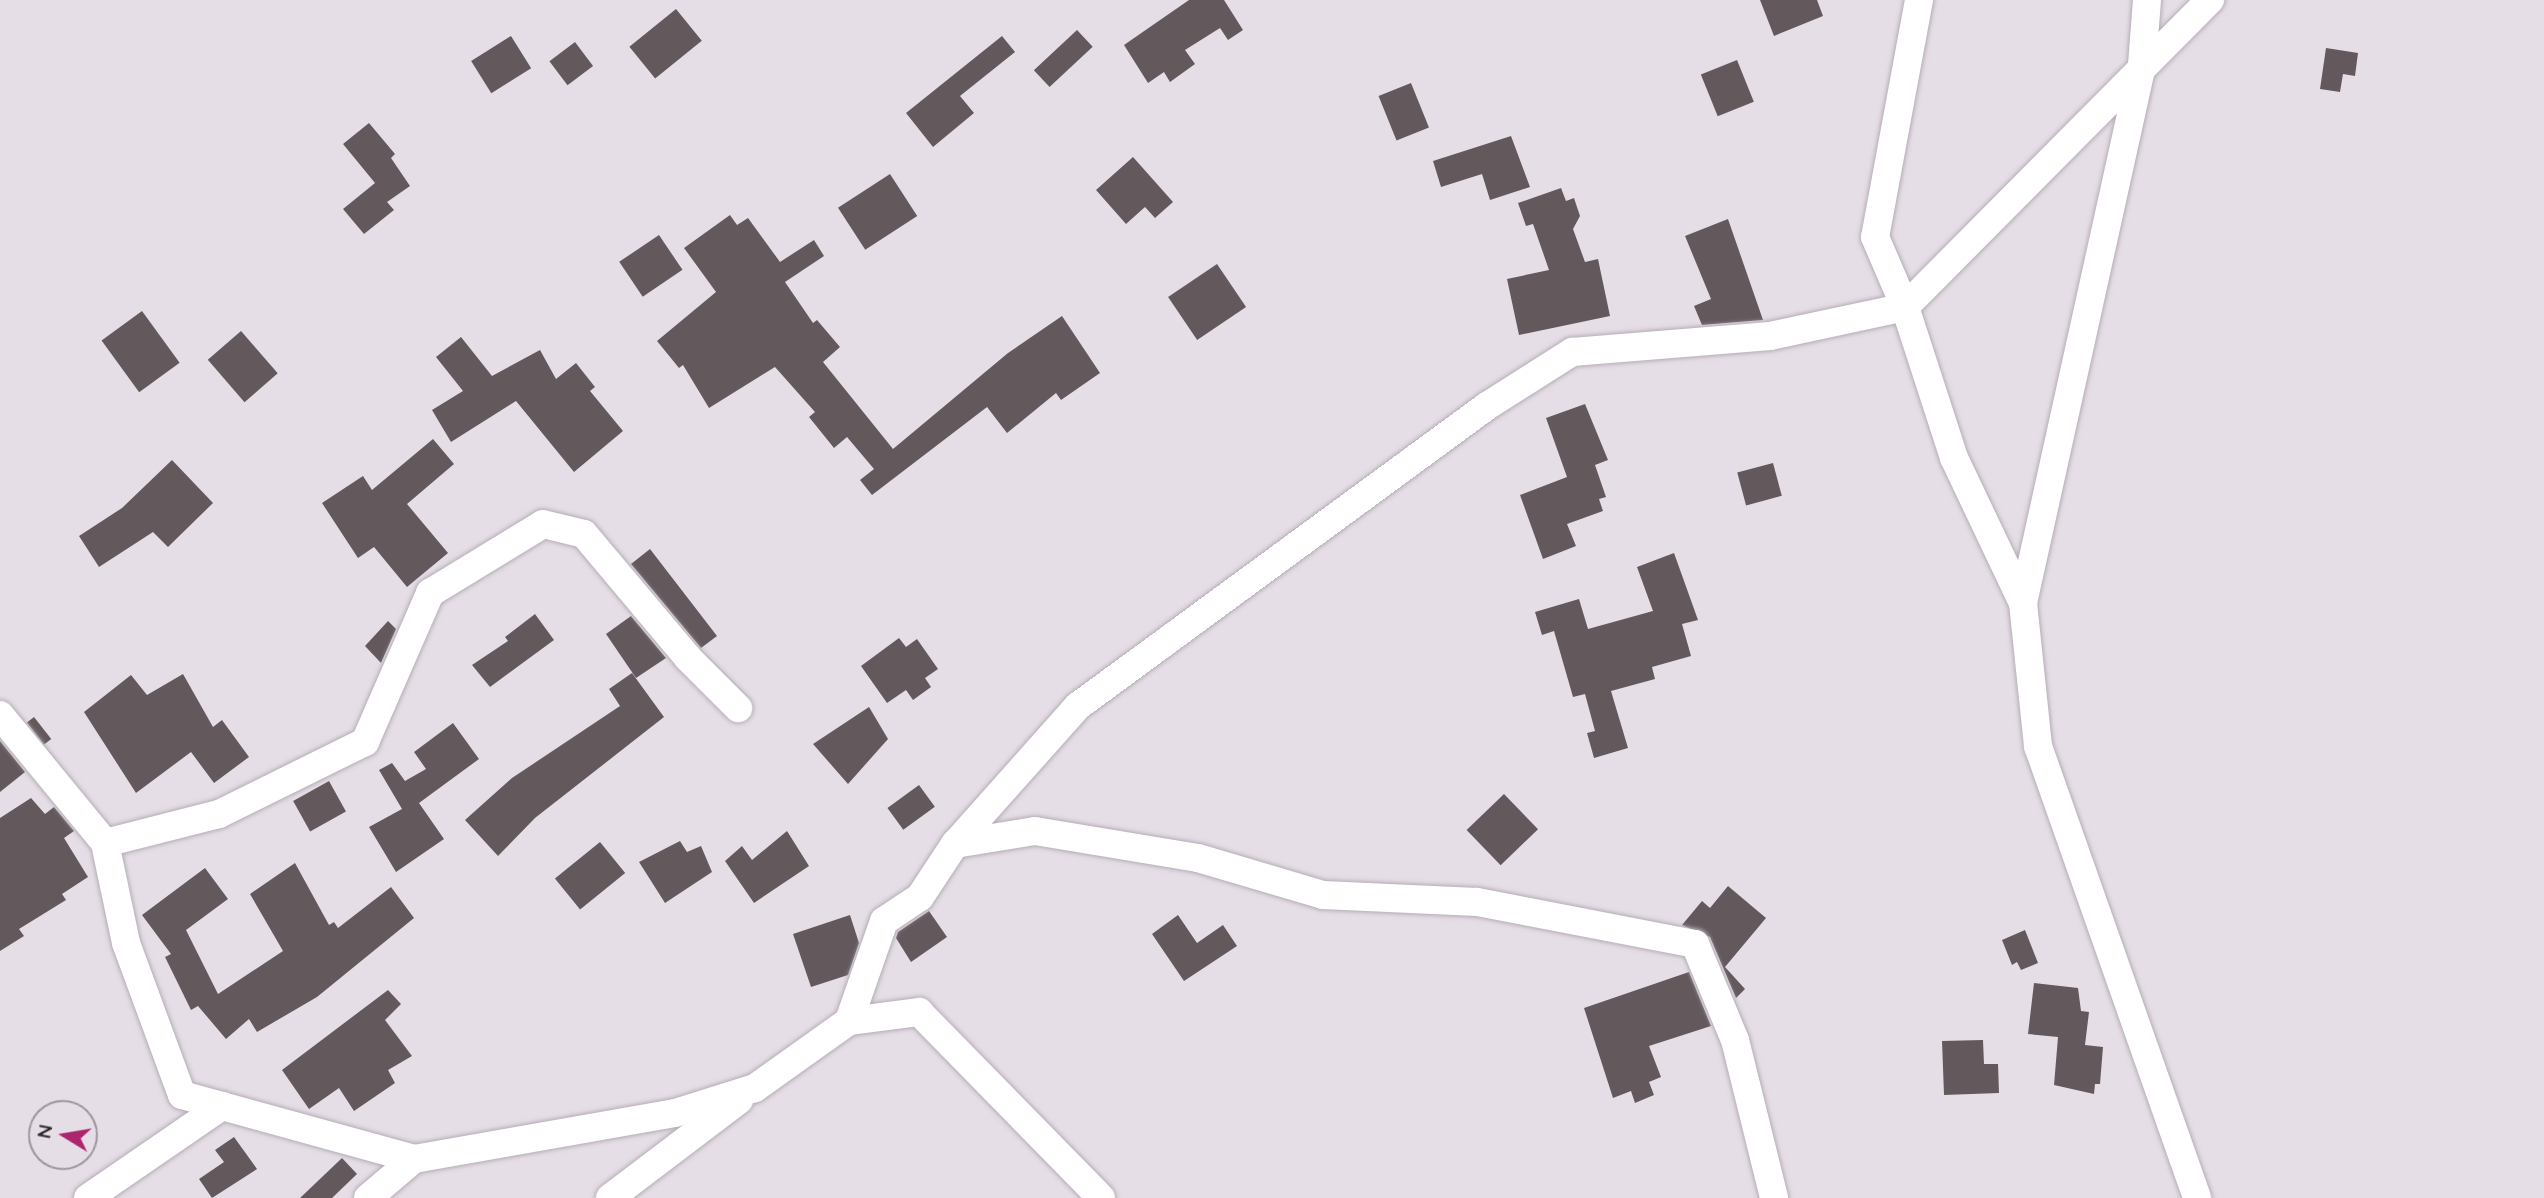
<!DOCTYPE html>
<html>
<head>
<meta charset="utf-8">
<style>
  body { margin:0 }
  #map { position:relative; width:2544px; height:1198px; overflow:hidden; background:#e6dee7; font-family:Quicksand,sans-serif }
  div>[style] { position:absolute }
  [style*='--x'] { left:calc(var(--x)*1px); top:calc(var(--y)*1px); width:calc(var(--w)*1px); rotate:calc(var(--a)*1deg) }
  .building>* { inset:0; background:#63595d; transform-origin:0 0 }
  .roads { filter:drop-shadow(0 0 2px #b5adb6) drop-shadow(0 0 2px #b5adb6) }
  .minor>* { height:28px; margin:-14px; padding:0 14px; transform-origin:14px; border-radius:14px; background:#fff }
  span { translate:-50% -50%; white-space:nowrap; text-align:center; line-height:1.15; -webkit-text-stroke:7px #e6dee7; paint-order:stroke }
  .north { position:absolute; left:28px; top:1100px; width:70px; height:70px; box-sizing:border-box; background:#e6dee7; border:2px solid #9c969d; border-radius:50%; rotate:281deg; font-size:19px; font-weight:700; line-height:28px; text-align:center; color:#2d2a2d }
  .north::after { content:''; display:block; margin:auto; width:24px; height:32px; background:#ac266e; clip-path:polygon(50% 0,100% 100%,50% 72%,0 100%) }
</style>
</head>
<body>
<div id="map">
  <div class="building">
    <i style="clip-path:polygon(1189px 0,1224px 0,1243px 30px,1228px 40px,1220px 28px,1185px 50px,1195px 64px,1170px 82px,1164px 72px,1148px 83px,1124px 45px)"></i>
    <i style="clip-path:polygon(1760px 0,1817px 0,1823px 16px,1774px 36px)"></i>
    <i style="left:676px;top:9px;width:41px;height:60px;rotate:51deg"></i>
    <i style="left:1077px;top:30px;width:23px;height:59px;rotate:47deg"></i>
    <i style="left:511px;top:36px;width:38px;height:47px;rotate:58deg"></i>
    <i style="clip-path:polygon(1002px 36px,1015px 52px,960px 96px,974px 113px,933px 147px,906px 113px)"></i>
    <i style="left:575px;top:42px;width:30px;height:32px;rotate:53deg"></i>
    <i style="clip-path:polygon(2326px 48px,2358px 53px,2355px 76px,2343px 74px,2340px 92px,2320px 89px)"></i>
    <i style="left:1737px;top:60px;width:45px;height:39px;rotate:68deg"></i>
    <i style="left:1411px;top:83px;width:48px;height:35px;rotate:68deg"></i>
    <i style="clip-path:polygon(369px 123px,395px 154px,391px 158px,410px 186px,387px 202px,394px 210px,364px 234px,343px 209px,375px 183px,343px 144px)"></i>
    <i style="clip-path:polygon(1511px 136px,1530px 187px,1490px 200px,1482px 174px,1441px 187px,1433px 161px)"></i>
    <i style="clip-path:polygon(1133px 157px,1173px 202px,1155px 218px,1145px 207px,1126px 224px,1096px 190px)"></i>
    <i style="left:890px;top:174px;width:50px;height:62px;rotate:57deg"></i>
    <i style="clip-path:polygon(1561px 188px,1566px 201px,1574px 198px,1580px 216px,1573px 229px,1585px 262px,1598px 259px,1610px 316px,1519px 335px,1507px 279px,1549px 270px,1533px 224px,1526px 226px,1518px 203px)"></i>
    <i style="clip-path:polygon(730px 215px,737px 225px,748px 218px,780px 262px,814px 240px,824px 256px,785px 282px,813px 323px,817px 320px,840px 347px,823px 362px,893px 449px,1008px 353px,1062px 316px,1100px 373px,1061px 400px,1056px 393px,1007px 433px,987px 407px,872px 495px,860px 480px,874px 469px,847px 437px,834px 448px,809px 417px,815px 412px,775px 367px,709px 408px,683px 365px,679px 368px,657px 341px,716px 292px,684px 248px)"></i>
    <i style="clip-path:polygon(1728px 219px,1763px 320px,1702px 325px,1694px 306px,1711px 299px,1685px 236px)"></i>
    <i style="left:659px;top:235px;width:42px;height:48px;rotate:56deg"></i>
    <i style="left:1217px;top:264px;width:52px;height:59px;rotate:56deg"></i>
    <i style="left:142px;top:311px;width:64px;height:50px;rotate:54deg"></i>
    <i style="left:241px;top:331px;width:56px;height:44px;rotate:49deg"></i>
    <i style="clip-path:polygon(461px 337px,492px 376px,540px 350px,556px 379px,576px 363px,595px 387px,590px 391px,623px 431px,574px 472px,516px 401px,451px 442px,432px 410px,463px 391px,436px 357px)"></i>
    <i style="clip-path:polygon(1585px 404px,1608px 460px,1595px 465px,1606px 497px,1599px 499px,1603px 511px,1567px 524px,1576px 546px,1543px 559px,1520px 495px,1567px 477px,1546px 418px)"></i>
    <i style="clip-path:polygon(433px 439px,454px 464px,407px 504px,448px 553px,407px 587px,374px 547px,358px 558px,322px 503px,363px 476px,372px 490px)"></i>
    <i style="clip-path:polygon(172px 460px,213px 503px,168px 547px,153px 532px,99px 567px,79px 536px,122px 508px)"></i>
    <i style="left:1773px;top:463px;width:34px;height:37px;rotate:75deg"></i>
    <i style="clip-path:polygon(650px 549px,717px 636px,701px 648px,631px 564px)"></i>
    <i style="clip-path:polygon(1674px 553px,1698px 620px,1682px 624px,1691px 656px,1652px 667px,1655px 679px,1611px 691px,1628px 748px,1594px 758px,1587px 733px,1595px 731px,1585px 694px,1573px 697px,1554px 631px,1542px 635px,1535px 612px,1579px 599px,1588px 629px,1653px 611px,1637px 567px)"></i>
    <i style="clip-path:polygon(535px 614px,554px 640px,490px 687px,472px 665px,508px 641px,505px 637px)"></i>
    <i style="clip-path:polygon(631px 616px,666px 658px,636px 678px,606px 634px)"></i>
    <i style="clip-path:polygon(388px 621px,396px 629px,381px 663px,365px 646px)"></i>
    <i style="clip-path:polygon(899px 638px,906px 647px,917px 639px,938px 669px,925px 678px,931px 687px,913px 700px,906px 690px,887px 703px,861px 666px)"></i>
    <i style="clip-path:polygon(632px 673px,664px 717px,535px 818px,498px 856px,465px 820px,512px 778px,620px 706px,609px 689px)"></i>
    <i style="clip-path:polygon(183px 674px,213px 727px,222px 720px,249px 757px,214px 783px,191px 752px,136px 793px,84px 712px,131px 675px,147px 695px)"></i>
    <i style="clip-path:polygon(869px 707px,888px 739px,848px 784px,813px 744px)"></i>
    <i style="left:34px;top:717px;width:28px;height:9px;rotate:52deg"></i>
    <i style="clip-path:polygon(453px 723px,479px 759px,419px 803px,444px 839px,396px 872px,369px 827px,402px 809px,379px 770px,392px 763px,405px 781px,426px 769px,414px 752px)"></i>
    <i style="clip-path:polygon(0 741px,25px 772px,0 792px)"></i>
    <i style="left:329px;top:781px;width:35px;height:41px;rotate:61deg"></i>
    <i style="left:919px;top:785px;width:27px;height:39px;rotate:54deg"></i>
    <i style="left:1504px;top:794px;width:49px;height:52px;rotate:46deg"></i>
    <i style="clip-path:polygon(31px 798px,45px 814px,54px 807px,74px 831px,64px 838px,88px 877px,62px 894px,66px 900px,19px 929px,24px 936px,0 951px,0 818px)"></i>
    <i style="clip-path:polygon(787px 831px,809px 866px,754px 903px,725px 861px,742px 846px,752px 860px)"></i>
    <i style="clip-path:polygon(680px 841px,687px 852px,701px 846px,712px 872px,665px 903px,639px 862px)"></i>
    <i style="left:600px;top:842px;width:40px;height:58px;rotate:51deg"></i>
    <i style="clip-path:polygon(295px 863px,329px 925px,334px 922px,338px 928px,391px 887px,414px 918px,317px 997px,257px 1032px,249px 1019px,226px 1039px,198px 1006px,191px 1010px,165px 957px,171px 954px,142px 915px,205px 868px,228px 899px,186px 930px,218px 994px,283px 951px,250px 894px)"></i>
    <i style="clip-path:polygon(1728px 886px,1766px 918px,1725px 967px,1745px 989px,1736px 998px,1710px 937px,1682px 925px,1702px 901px,1710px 908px)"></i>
    <i style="clip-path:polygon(929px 911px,947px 937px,911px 962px,896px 938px,898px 932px)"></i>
    <i style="clip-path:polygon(850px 915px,859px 943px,848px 975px,811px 987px,793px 934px)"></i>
    <i style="clip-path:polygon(1178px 915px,1197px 943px,1223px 925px,1237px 946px,1184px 981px,1152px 934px)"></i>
    <i style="clip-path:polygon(2025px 930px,2038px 963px,2021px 970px,2017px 962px,2012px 965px,2002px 940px)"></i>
    <i style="clip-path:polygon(1689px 972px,1711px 1026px,1649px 1046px,1661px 1077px,1649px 1082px,1654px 1095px,1635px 1103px,1631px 1091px,1613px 1098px,1584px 1008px)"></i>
    <i style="clip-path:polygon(2034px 983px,2078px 988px,2081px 1011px,2089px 1012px,2085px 1045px,2103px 1047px,2100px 1084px,2095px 1084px,2094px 1094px,2054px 1085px,2058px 1037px,2028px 1034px)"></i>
    <i style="clip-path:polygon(388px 990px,401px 1004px,385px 1020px,412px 1056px,388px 1070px,395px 1083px,354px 1111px,339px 1088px,309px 1109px,282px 1070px)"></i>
    <i style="clip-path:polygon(1983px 1040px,1984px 1064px,1998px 1064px,1999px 1093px,1944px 1095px,1942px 1041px)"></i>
    <i style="clip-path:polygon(234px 1137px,257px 1169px,212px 1198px,199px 1179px,224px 1162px,215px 1150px)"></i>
    <i style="clip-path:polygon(342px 1158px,357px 1174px,332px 1198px,300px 1198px)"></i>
  </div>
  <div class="roads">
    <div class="minor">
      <i style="--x:1919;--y:0;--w:241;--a:100.5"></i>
      <i style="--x:1875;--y:237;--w:76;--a:66.8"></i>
      <i style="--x:1905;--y:307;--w:159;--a:72"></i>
      <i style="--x:1954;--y:458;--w:161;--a:64.6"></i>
      <i style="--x:2023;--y:603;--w:144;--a:84"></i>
      <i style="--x:2038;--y:746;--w:479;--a:70.6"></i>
      <i style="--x:2023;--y:603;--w:551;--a:-77.53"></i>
      <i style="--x:2142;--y:65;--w:65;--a:-85.6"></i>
      <i style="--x:0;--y:715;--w:166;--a:50.6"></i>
      <i style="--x:105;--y:843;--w:102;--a:78.1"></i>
      <i style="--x:126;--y:943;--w:162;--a:69.8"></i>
      <i style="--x:182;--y:1095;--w:241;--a:15.4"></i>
      <i style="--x:105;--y:843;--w:118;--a:-14.3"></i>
      <i style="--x:219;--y:814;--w:163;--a:-26.3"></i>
      <i style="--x:365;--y:742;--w:163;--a:-66.4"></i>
      <i style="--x:430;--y:593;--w:132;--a:-31.4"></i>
      <i style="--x:543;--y:524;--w:42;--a:13.7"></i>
      <i style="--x:584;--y:534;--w:162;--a:50"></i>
      <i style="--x:688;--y:658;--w:71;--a:45"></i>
      <i style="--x:955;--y:844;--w:185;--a:-48.3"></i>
      <i style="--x:1078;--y:706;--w:507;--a:-36.26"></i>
      <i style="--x:1487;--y:406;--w:101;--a:-32.4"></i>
      <i style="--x:1572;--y:352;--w:199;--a:-4.6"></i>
      <i style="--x:1770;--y:336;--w:138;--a:-12.1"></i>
      <i style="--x:1905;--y:307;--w:433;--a:-45.2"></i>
      <i style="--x:849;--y:1021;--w:71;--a:-7.3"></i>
      <i style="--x:919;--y:1012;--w:260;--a:45.6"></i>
      <i style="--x:88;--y:1198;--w:163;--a:-34.5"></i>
      <i style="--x:368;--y:1198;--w:60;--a:-40.3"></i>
      <i style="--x:414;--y:1159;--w:265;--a:-10"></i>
      <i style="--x:675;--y:1113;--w:84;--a:-17.4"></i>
      <i style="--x:755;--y:1088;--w:115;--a:-35.5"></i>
      <i style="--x:849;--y:1021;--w:106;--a:-70.7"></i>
      <i style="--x:884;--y:921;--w:43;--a:-33.7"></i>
      <i style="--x:920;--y:897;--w:64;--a:-56.6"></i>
      <i style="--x:955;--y:844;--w:81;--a:-9.2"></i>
      <i style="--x:1035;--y:831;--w:165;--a:9.4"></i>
      <i style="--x:1198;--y:858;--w:130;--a:16.5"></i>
      <i style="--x:1323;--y:895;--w:154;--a:2.6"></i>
      <i style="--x:1477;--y:902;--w:222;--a:10.9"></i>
      <i style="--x:1695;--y:944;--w:104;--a:67.4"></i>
      <i style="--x:1735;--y:1040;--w:163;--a:76.1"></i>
      <i style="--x:610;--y:1198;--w:162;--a:-37.2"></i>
    </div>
  </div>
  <div class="north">N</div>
</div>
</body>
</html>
